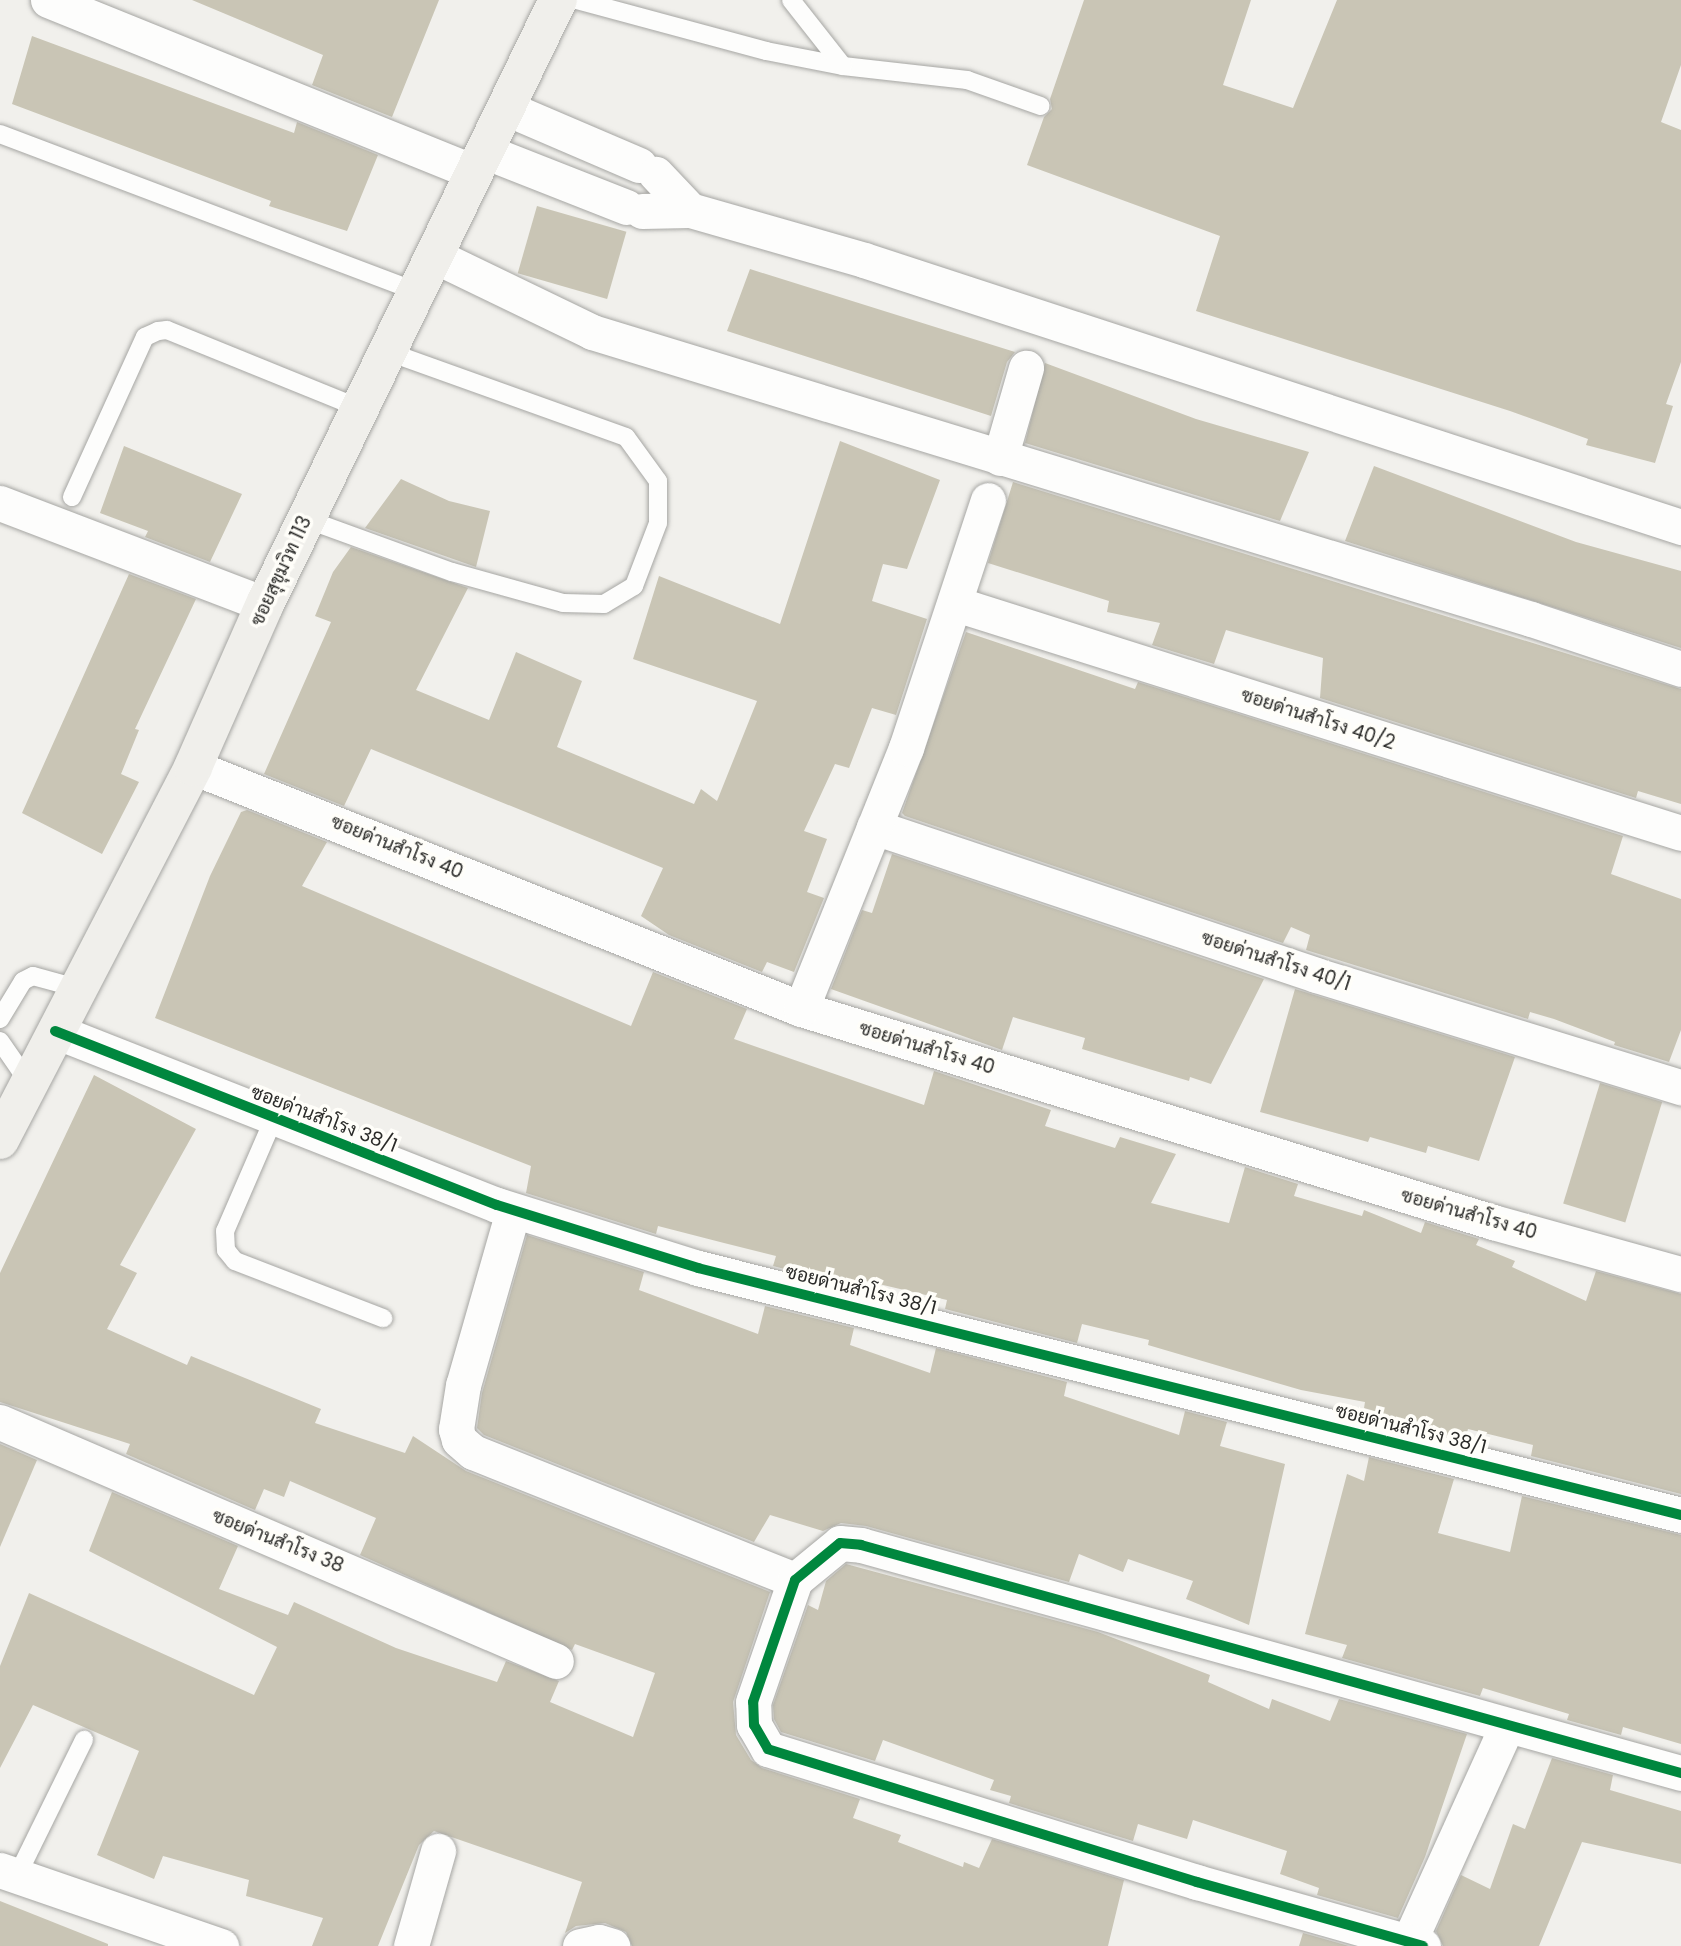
<!DOCTYPE html>
<html>
<head>
<meta charset="utf-8">
<style>
  body { margin:0 }
  #map { position:relative; width:1681px; height:1946px; overflow:hidden; background:#f1f0ec; font-family:Poppins,Sarabun,sans-serif }
  div>[style] { position:absolute }
  [style*='--x'] { left:calc(var(--x)*1px); top:calc(var(--y)*1px); width:calc(var(--w)*1px); rotate:calc(var(--a)*1deg) }
  .building>* { inset:0; background:#c9c5b5; transform-origin:0 0 }
  .roads { filter:drop-shadow(0 0 2px #a6a6a3) drop-shadow(0 0 2px #a6a6a3) }
  .service>* { height:18px; margin:-9px; padding:0 9px; transform-origin:9px; border-radius:9px; background:#fdfdfc }
  .minor>* { height:35px; margin:-17.5px; padding:0 17.5px; transform-origin:17.5px; border-radius:17.5px; background:#fdfdfc }
  .secondary>* { height:38px; margin:-19px; padding:0 19px; transform-origin:19px; border-radius:19px; background:#f0efeb }
  .cycleway>* { height:10px; margin:-5px; padding:0 5px; transform-origin:5px; border-radius:5px; background:#00873e }
  span { translate:-50% -50%; white-space:nowrap; text-align:center; line-height:1.15; -webkit-text-stroke:7px #fffef9; paint-order:stroke }
  .street-label { font-size:19px; color:#2b2b29 }
</style>
</head>
<body>
<div id="map">
  <div class="building">
    <i style="clip-path:polygon(192px 0,439px 0,392px 117px,312px 85px,323px 55px)"></i>
    <i style="clip-path:polygon(1084px 0,1251px 0,1223px 85px,1293px 108px,1337px 0,1681px 0,1681px 65px,1661px 122px,1681px 130px,1681px 362px,1666px 404px,1673px 406px,1655px 463px,1586px 445px,1588px 439px,1510px 411px,1196px 311px,1220px 236px,1027px 165px,1044px 117px,1052px 109px,1050px 99px)"></i>
    <i style="clip-path:polygon(32px 36px,294px 133px,297px 122px,378px 155px,347px 231px,269px 206px,271px 201px,12px 104px)"></i>
    <i style="left:537px;top:206px;width:93px;height:70px;rotate:16deg"></i>
    <i style="clip-path:polygon(750px 269px,1015px 352px,1007px 362px,991px 416px,727px 331px)"></i>
    <i style="clip-path:polygon(1045px 363px,1196px 419px,1309px 452px,1280px 521px,1025px 443px)"></i>
    <i style="clip-path:polygon(840px 441px,940px 480px,907px 569px,883px 564px,872px 601px,927px 619px,896px 715px,872px 708px,849px 768px,835px 764px,804px 831px,827px 839px,807px 892px,824px 898px,794px 972px,767px 962px,762px 972px,669px 935px,641px 916px,663px 868px,371px 749px,344px 806px,264px 774px,331px 622px,315px 616px,333px 572px,351px 547px,468px 588px,416px 690px,489px 720px,516px 652px,582px 681px,557px 747px,694px 804px,701px 789px,717px 801px,757px 701px,633px 659px,659px 576px,780px 624px)"></i>
    <i style="clip-path:polygon(124px 446px,242px 494px,210px 562px,145px 537px,148px 531px,100px 513px)"></i>
    <i style="clip-path:polygon(1374px 466px,1576px 542px,1681px 571px,1681px 648px,1345px 541px)"></i>
    <i style="clip-path:polygon(401px 479px,449px 501px,490px 511px,476px 567px,365px 528px)"></i>
    <i style="clip-path:polygon(1013px 482px,1681px 689px,1681px 804px,1638px 791px,1636px 798px,1320px 698px,1323px 658px,1226px 630px,1214px 664px,1152px 645px,1160px 623px,1107px 612px,1109px 601px,988px 563px)"></i>
    <i style="clip-path:polygon(129px 574px,196px 599px,135px 729px,139px 730px,121px 774px,139px 782px,102px 854px,22px 813px)"></i>
    <i style="clip-path:polygon(966px 632px,1135px 689px,1138px 682px,1623px 836px,1611px 874px,1681px 899px,1681px 1030px,1669px 1062px,1614px 1045px,1615px 1042px,1554px 1019px,1530px 1012px,1528px 1019px,1306px 950px,1310px 935px,1291px 927px,1283px 943px,905px 816px,902px 813px)"></i>
    <i style="clip-path:polygon(247px 810px,327px 842px,302px 886px,631px 1026px,653px 972px,747px 1009px,734px 1039px,924px 1105px,934px 1071px,1051px 1110px,1045px 1126px,1115px 1148px,1120px 1137px,1176px 1154px,1151px 1203px,1229px 1223px,1245px 1167px,1298px 1184px,1294px 1196px,1362px 1216px,1364px 1210px,1421px 1233px,1425px 1222px,1479px 1239px,1476px 1245px,1515px 1261px,1512px 1267px,1586px 1301px,1596px 1271px,1681px 1294px,1681px 1494px,1531px 1456px,1533px 1445px,1468px 1429px,1465px 1440px,1377px 1418px,1378px 1412px,1364px 1408px,1365px 1402px,1301px 1390px,1148px 1345px,1149px 1340px,1082px 1324px,1077px 1343px,945px 1309px,947px 1300px,866px 1281px,864px 1289px,773px 1266px,776px 1256px,724px 1243px,658px 1226px,656px 1234px,526px 1193px,531px 1166px,155px 1018px,210px 876px,241px 812px)"></i>
    <i style="clip-path:polygon(892px 854px,1264px 979px,1211px 1084px,1190px 1077px,1189px 1081px,1082px 1049px,1085px 1038px,1013px 1017px,1002px 1050px,831px 989px,862px 910px,872px 913px)"></i>
    <i style="clip-path:polygon(1295px 989px,1515px 1057px,1479px 1161px,1428px 1146px,1426px 1153px,1370px 1137px,1368px 1142px,1260px 1112px)"></i>
    <i style="clip-path:polygon(94px 1075px,196px 1129px,120px 1265px,137px 1273px,107px 1329px,187px 1365px,191px 1356px,321px 1409px,315px 1423px,405px 1453px,413px 1436px,466px 1471px,770px 1592px,733px 1702px,736px 1735px,751px 1760px,762px 1768px,860px 1799px,853px 1818px,901px 1835px,898px 1842px,963px 1867px,964px 1862px,979px 1868px,992px 1839px,1124px 1880px,1108px 1946px,632px 1946px,626px 1932px,605px 1923px,576px 1926px,565px 1933px,582px 1882px,434px 1831px,419px 1845px,378px 1946px,312px 1946px,323px 1918px,246px 1896px,249px 1880px,163px 1856px,154px 1879px,97px 1855px,139px 1751px,33px 1705px,0 1768px,0 1666px,29px 1593px,254px 1695px,277px 1647px,89px 1551px,112px 1492px,238px 1546px,219px 1589px,288px 1615px,294px 1602px,396px 1648px,497px 1682px,506px 1661px,559px 1681px,550px 1702px,633px 1737px,655px 1673px,575px 1644px,572px 1650px,360px 1555px,376px 1518px,290px 1481px,284px 1497px,264px 1489px,255px 1510px,126px 1454px,130px 1444px,0 1402px,0 1273px)"></i>
    <i style="left:1600px;top:1083px;width:65px;height:126px;rotate:17deg"></i>
    <i style="clip-path:polygon(527px 1235px,644px 1272px,639px 1290px,758px 1334px,765px 1306px,854px 1328px,850px 1345px,930px 1373px,936px 1348px,1067px 1382px,1064px 1396px,1179px 1435px,1185px 1411px,1227px 1422px,1220px 1446px,1285px 1464px,1249px 1625px,1186px 1599px,1193px 1581px,1128px 1559px,1123px 1572px,1079px 1554px,1069px 1582px,866px 1526px,841px 1523px,823px 1531px,770px 1515px,754px 1542px,484px 1435px,477px 1428px,482px 1393px)"></i>
    <i style="clip-path:polygon(0 1444px,37px 1460px,0 1547px)"></i>
    <i style="clip-path:polygon(1369px 1457px,1454px 1479px,1438px 1533px,1510px 1552px,1522px 1496px,1681px 1535px,1681px 1744px,1623px 1727px,1621px 1735px,1567px 1720px,1569px 1714px,1483px 1688px,1480px 1696px,1342px 1658px,1347px 1645px,1305px 1634px,1347px 1474px,1364px 1481px)"></i>
    <i style="clip-path:polygon(846px 1564px,1098px 1632px,1210px 1675px,1208px 1682px,1269px 1709px,1272px 1699px,1330px 1721px,1339px 1699px,1467px 1734px,1425px 1857px,1398px 1918px,1317px 1895px,1319px 1888px,1280px 1874px,1287px 1851px,1193px 1820px,1187px 1839px,1138px 1824px,1133px 1841px,1009px 1803px,1011px 1796px,990px 1790px,994px 1780px,883px 1740px,875px 1761px,781px 1732px,774px 1719px,773px 1705px,808px 1605px,818px 1610px,826px 1581px)"></i>
    <i style="clip-path:polygon(1552px 1758px,1613px 1775px,1610px 1790px,1681px 1811px,1681px 1864px,1582px 1842px,1539px 1946px,1443px 1946px,1436px 1931px,1461px 1875px,1490px 1889px,1513px 1824px,1525px 1829px)"></i>
    <i style="clip-path:polygon(0 1901px,108px 1944px,108px 1946px,0 1946px)"></i>
    <i style="clip-path:polygon(1303px 1933px,1349px 1946px,1299px 1946px)"></i>
  </div>
  <div class="roads">
    <div class="service">
      <i style="--x:577;--y:0;--w:196;--a:15.1"></i>
      <i style="--x:766;--y:51;--w:78;--a:11"></i>
      <i style="--x:843;--y:66;--w:125;--a:6.4"></i>
      <i style="--x:967;--y:80;--w:78;--a:19.4"></i>
      <i style="--x:791;--y:0;--w:84;--a:51.8"></i>
      <i style="--x:0;--y:134;--w:445;--a:20.7"></i>
      <i style="--x:72;--y:497;--w:176;--a:-65.5"></i>
      <i style="--x:145;--y:337;--w:14;--a:-25"></i>
      <i style="--x:158;--y:331;--w:9;--a:-6"></i>
      <i style="--x:167;--y:330;--w:207;--a:22.1"></i>
      <i style="--x:306;--y:519;--w:155;--a:20"></i>
      <i style="--x:452;--y:572;--w:115;--a:15.6"></i>
      <i style="--x:563;--y:603;--w:41;--a:1.4"></i>
      <i style="--x:604;--y:604;--w:35;--a:-31"></i>
      <i style="--x:634;--y:586;--w:67;--a:-69.1"></i>
      <i style="--x:658;--y:523;--w:42;--a:-90"></i>
      <i style="--x:658;--y:481;--w:54;--a:-126"></i>
      <i style="--x:626;--y:437;--w:255;--a:-160.3"></i>
      <i style="--x:0;--y:1019;--w:44;--a:-58.8"></i>
      <i style="--x:23;--y:981;--w:11;--a:-27"></i>
      <i style="--x:33;--y:976;--w:46;--a:15.3"></i>
      <i style="--x:0;--y:1041;--w:51;--a:55.4"></i>
      <i style="--x:274;--y:1118;--w:123;--a:113.4"></i>
      <i style="--x:225;--y:1231;--w:19;--a:87"></i>
      <i style="--x:226;--y:1250;--w:14;--a:51"></i>
      <i style="--x:235;--y:1261;--w:159;--a:21.1"></i>
      <i style="--x:17;--y:1876;--w:152;--a:-63.8"></i>
    </div>
    <div class="minor">
      <i style="--x:48;--y:0;--w:459;--a:22"></i>
      <i style="--x:506;--y:108;--w:145;--a:23.2"></i>
      <i style="--x:484;--y:151;--w:153;--a:21.5"></i>
      <i style="--x:690;--y:210;--w:181;--a:16"></i>
      <i style="--x:864;--y:260;--w:860;--a:18.1"></i>
      <i style="--x:642;--y:211;--w:48;--a:-1.2"></i>
      <i style="--x:690;--y:210;--w:50;--a:-133.4"></i>
      <i style="--x:433;--y:255;--w:177;--a:25.8"></i>
      <i style="--x:592;--y:332;--w:982;--a:17"></i>
      <i style="--x:1531;--y:619;--w:158;--a:18.4"></i>
      <i style="--x:1000;--y:458;--w:94;--a:-73.9"></i>
      <i style="--x:0;--y:503;--w:284;--a:20.9"></i>
      <i style="--x:956;--y:604;--w:760;--a:17.53"></i>
      <i style="--x:193;--y:767;--w:654;--a:21.7"></i>
      <i style="--x:801;--y:1009;--w:724;--a:17.11"></i>
      <i style="--x:1493;--y:1222;--w:195;--a:15.5"></i>
      <i style="--x:874;--y:827;--w:466;--a:18.5"></i>
      <i style="--x:1316;--y:975;--w:382;--a:17.1"></i>
      <i style="--x:801;--y:1009;--w:281;--a:-68.1"></i>
      <i style="--x:906;--y:748;--w:261;--a:-71.7"></i>
      <i style="--x:55;--y:1031;--w:475;--a:21.5"></i>
      <i style="--x:497;--y:1205;--w:211;--a:17.4"></i>
      <i style="--x:698;--y:1268;--w:1014;--a:14.1"></i>
      <i style="--x:513;--y:1211;--w:181;--a:106"></i>
      <i style="--x:463;--y:1385;--w:45;--a:99"></i>
      <i style="--x:456;--y:1429;--w:11;--a:75"></i>
      <i style="--x:459;--y:1440;--w:18;--a:41"></i>
      <i style="--x:473;--y:1452;--w:347;--a:21.7"></i>
      <i style="--x:0;--y:1422;--w:605;--a:23.26"></i>
      <i style="--x:0;--y:1870;--w:234;--a:19"></i>
      <i style="--x:411;--y:1946;--w:99;--a:-74.1"></i>
      <i style="--x:580;--y:1946;--w:19;--a:-12"></i>
      <i style="--x:599;--y:1942;--w:14;--a:17"></i>
      <i style="--x:1407;--y:1946;--w:242;--a:-65.6"></i>
      <i style="--x:1423;--y:1946;--w:235;--a:-164.2"></i>
      <i style="--x:1197;--y:1882;--w:449;--a:-162.8"></i>
      <i style="--x:768;--y:1749;--w:28;--a:-120"></i>
      <i style="--x:754;--y:1725;--w:23;--a:-92"></i>
      <i style="--x:753;--y:1702;--w:129;--a:-71"></i>
      <i style="--x:795;--y:1580;--w:58;--a:-39.4"></i>
      <i style="--x:840;--y:1543;--w:21;--a:5"></i>
      <i style="--x:861;--y:1545;--w:851;--a:15.54"></i>
    </div>
    <div class="secondary">
      <i style="--x:0;--y:1140;--w:420;--a:-62.6"></i>
      <i style="--x:193;--y:767;--w:178;--a:-66.2"></i>
      <i style="--x:265;--y:604;--w:671;--a:-64.12"></i>
    </div>
  </div>
  <div class="cycleway">
    <i style="--x:55;--y:1031;--w:475;--a:21.5"></i>
    <i style="--x:497;--y:1205;--w:211;--a:17.4"></i>
    <i style="--x:698;--y:1268;--w:1014;--a:14.1"></i>
    <i style="--x:1423;--y:1946;--w:235;--a:-164.2"></i>
    <i style="--x:1197;--y:1882;--w:449;--a:-162.8"></i>
    <i style="--x:768;--y:1749;--w:28;--a:-120"></i>
    <i style="--x:754;--y:1725;--w:23;--a:-92"></i>
    <i style="--x:753;--y:1702;--w:129;--a:-71"></i>
    <i style="--x:795;--y:1580;--w:58;--a:-39.4"></i>
    <i style="--x:840;--y:1543;--w:21;--a:5"></i>
    <i style="--x:861;--y:1545;--w:851;--a:15.54"></i>
  </div>
  <div class="street-label">
    <span style="left:281px;top:571px;rotate:-65deg">ซอยสุขุมวิท 113</span>
    <span style="left:1318px;top:719px;rotate:18deg">ซอยด่านสำโรง 40/2</span>
    <span style="left:397px;top:847px;rotate:22deg">ซอยด่านสำโรง 40</span>
    <span style="left:1276px;top:961px;rotate:18deg">ซอยด่านสำโรง 40/1</span>
    <span style="left:927px;top:1048px;rotate:17deg">ซอยด่านสำโรง 40</span>
    <span style="left:324px;top:1119px;rotate:21deg">ซอยด่านสำโรง 38/1</span>
    <span style="left:1469px;top:1214px;rotate:16deg">ซอยด่านสำโรง 40</span>
    <span style="left:861px;top:1290px;rotate:14deg">ซอยด่านสำโรง 38/1</span>
    <span style="left:1411px;top:1429px;rotate:14deg">ซอยด่านสำโรง 38/1</span>
    <span style="left:278px;top:1541px;rotate:22deg">ซอยด่านสำโรง 38</span>
  </div>
</div>
</body>
</html>
